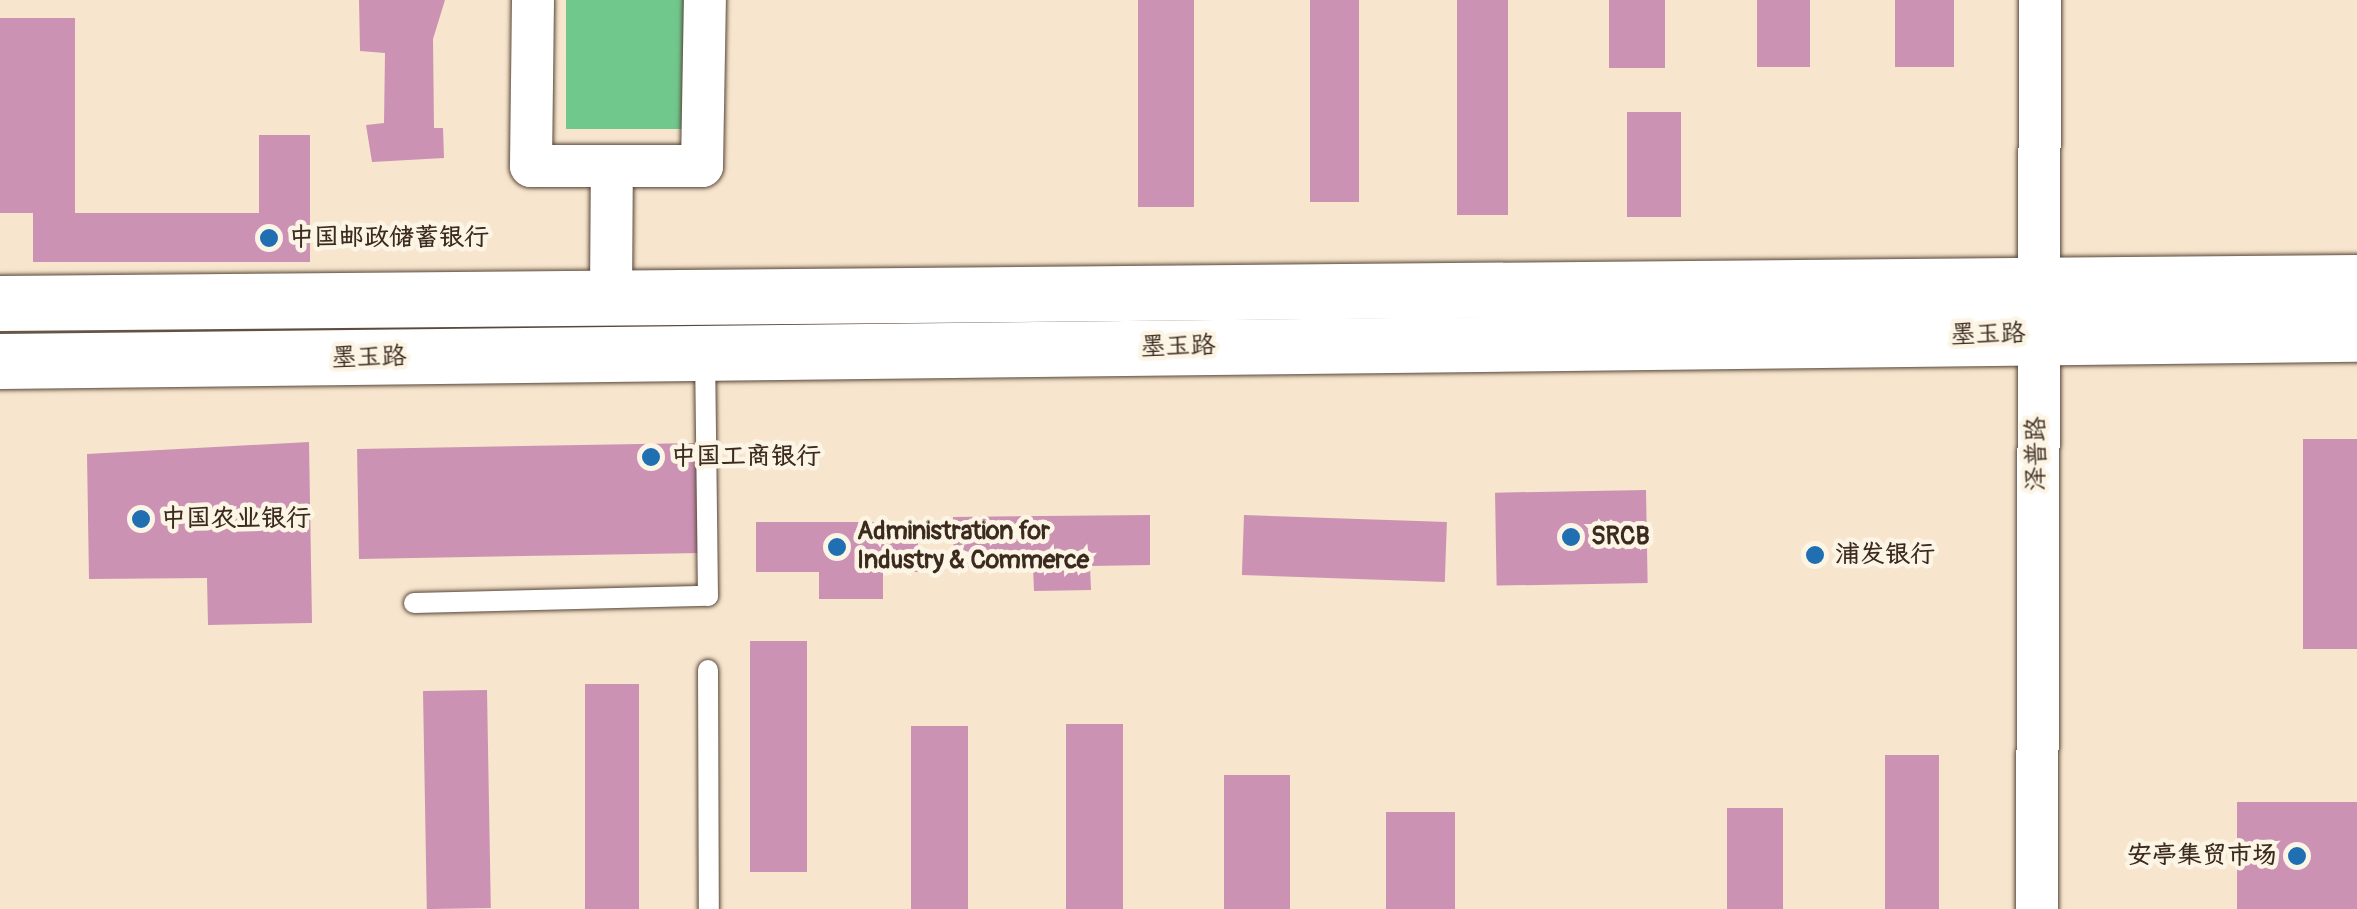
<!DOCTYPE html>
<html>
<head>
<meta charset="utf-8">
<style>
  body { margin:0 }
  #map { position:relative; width:2357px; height:909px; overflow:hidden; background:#f7e5cd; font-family:Pangolin,"LXGW WenKai TC",sans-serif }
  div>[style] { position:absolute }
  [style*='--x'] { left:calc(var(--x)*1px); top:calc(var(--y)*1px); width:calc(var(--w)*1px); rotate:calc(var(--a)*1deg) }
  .green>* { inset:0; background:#71c88d; transform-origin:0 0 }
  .building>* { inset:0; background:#cb92b3; transform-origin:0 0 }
  .roads { filter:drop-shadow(0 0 2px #574638) drop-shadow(0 0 2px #574638) }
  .service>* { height:20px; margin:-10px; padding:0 10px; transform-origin:10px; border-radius:10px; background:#fff }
  .minor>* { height:42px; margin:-21px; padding:0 21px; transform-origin:21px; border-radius:21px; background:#fff }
  .primary>* { height:55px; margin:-27.5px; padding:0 27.5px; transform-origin:27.5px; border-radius:27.5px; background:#fff }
  .dots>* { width:28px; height:28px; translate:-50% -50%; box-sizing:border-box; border:5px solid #fcf5e5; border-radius:50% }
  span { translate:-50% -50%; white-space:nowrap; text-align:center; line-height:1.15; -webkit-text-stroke:9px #fcf5e5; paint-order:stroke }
  .poi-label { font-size:25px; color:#3b2a1e; font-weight:700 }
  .left { translate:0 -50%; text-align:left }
  .right { translate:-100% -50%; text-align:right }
  .street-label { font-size:25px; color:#3b2a1e }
</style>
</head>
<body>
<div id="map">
  <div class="green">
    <i style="left:566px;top:0;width:127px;height:129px"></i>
  </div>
  <div class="building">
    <i style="clip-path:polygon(359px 0,445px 0,433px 39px,434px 128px,443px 128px,444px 158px,372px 162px,366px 125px,384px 123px,385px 53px,360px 51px)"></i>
    <i style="left:1138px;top:0;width:56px;height:207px"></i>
    <i style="left:1310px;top:0;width:49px;height:202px"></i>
    <i style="left:1457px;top:0;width:51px;height:215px"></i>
    <i style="left:1609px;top:0;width:56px;height:68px"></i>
    <i style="left:1757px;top:0;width:53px;height:67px"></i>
    <i style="left:1895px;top:0;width:59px;height:67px"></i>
    <i style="clip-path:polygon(0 18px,75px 18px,75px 213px,259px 213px,259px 135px,310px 135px,310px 262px,33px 262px,33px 213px,0 213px)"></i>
    <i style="left:1627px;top:112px;width:54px;height:105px"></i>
    <i style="left:2357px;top:439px;width:210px;height:54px;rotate:90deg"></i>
    <i style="clip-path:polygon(309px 442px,312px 623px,208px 625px,207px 578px,89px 579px,87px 454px)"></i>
    <i style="left:699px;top:443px;width:110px;height:342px;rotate:89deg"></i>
    <i style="left:1646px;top:490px;width:93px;height:151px;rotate:89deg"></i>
    <i style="clip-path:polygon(1150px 515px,1150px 565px,1090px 566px,1091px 590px,1034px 591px,1033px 567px,954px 568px,953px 517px)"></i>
    <i style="left:1244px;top:515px;width:203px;height:60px;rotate:2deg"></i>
    <i style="clip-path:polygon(756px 522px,918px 522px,918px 572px,883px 572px,883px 599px,819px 599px,819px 572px,756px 572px)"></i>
    <i style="left:750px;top:641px;width:57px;height:231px"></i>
    <i style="left:585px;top:684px;width:54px;height:225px"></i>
    <i style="left:487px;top:690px;width:218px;height:64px;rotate:89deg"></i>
    <i style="left:1123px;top:724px;width:185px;height:57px;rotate:90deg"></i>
    <i style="left:911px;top:726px;width:57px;height:183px"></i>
    <i style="left:1885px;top:755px;width:54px;height:154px"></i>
    <i style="left:1224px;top:775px;width:66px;height:134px"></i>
    <i style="left:2237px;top:802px;width:120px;height:107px"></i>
    <i style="left:1727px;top:808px;width:56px;height:101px"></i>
    <i style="left:1386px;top:812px;width:69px;height:97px"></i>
  </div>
  <div class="roads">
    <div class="service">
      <i style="--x:414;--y:603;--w:294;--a:-1.4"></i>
      <i style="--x:708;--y:596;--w:240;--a:-90.7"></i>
      <i style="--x:708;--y:670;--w:239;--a:89.8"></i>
    </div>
    <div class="minor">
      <i style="--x:533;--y:0;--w:166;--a:90.7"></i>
      <i style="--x:531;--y:166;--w:171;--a:0"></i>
      <i style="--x:702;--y:166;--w:166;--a:-89"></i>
      <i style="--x:611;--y:295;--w:129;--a:-89.6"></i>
      <i style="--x:2037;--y:909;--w:909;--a:-89.81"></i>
    </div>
    <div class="primary">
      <i style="--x:0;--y:303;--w:2357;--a:-0.51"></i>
      <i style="--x:0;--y:361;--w:2357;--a:-0.66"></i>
    </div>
  </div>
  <div class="dots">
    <i style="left:269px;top:238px;background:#1f6fb2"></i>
    <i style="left:651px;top:457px;background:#1f6fb2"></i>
    <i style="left:141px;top:519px;background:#1f6fb2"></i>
    <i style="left:1571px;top:537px;background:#1f6fb2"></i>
    <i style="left:837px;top:547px;background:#1f6fb2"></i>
    <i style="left:1815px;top:555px;background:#1f6fb2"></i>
    <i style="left:2297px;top:856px;background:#1f6fb2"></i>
  </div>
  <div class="poi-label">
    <span class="left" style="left:289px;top:238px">中国邮政储蓄银行</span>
    <span class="left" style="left:671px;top:457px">中国工商银行</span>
    <span class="left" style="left:161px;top:519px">中国农业银行</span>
    <span class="left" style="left:857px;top:547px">Administration for<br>Industry &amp; Commerce</span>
    <span class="left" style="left:1591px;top:537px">SRCB</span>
    <span class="left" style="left:1835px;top:555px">浦发银行</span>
    <span class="right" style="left:2277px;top:856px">安亭集贸市场</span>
  </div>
  <div class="street-label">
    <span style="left:1988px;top:335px;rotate:-1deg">墨玉路</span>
    <span style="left:1178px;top:347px;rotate:-1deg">墨玉路</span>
    <span style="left:369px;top:358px;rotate:-1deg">墨玉路</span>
    <span style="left:2037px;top:454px;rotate:-90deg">泽普路</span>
  </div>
</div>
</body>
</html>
